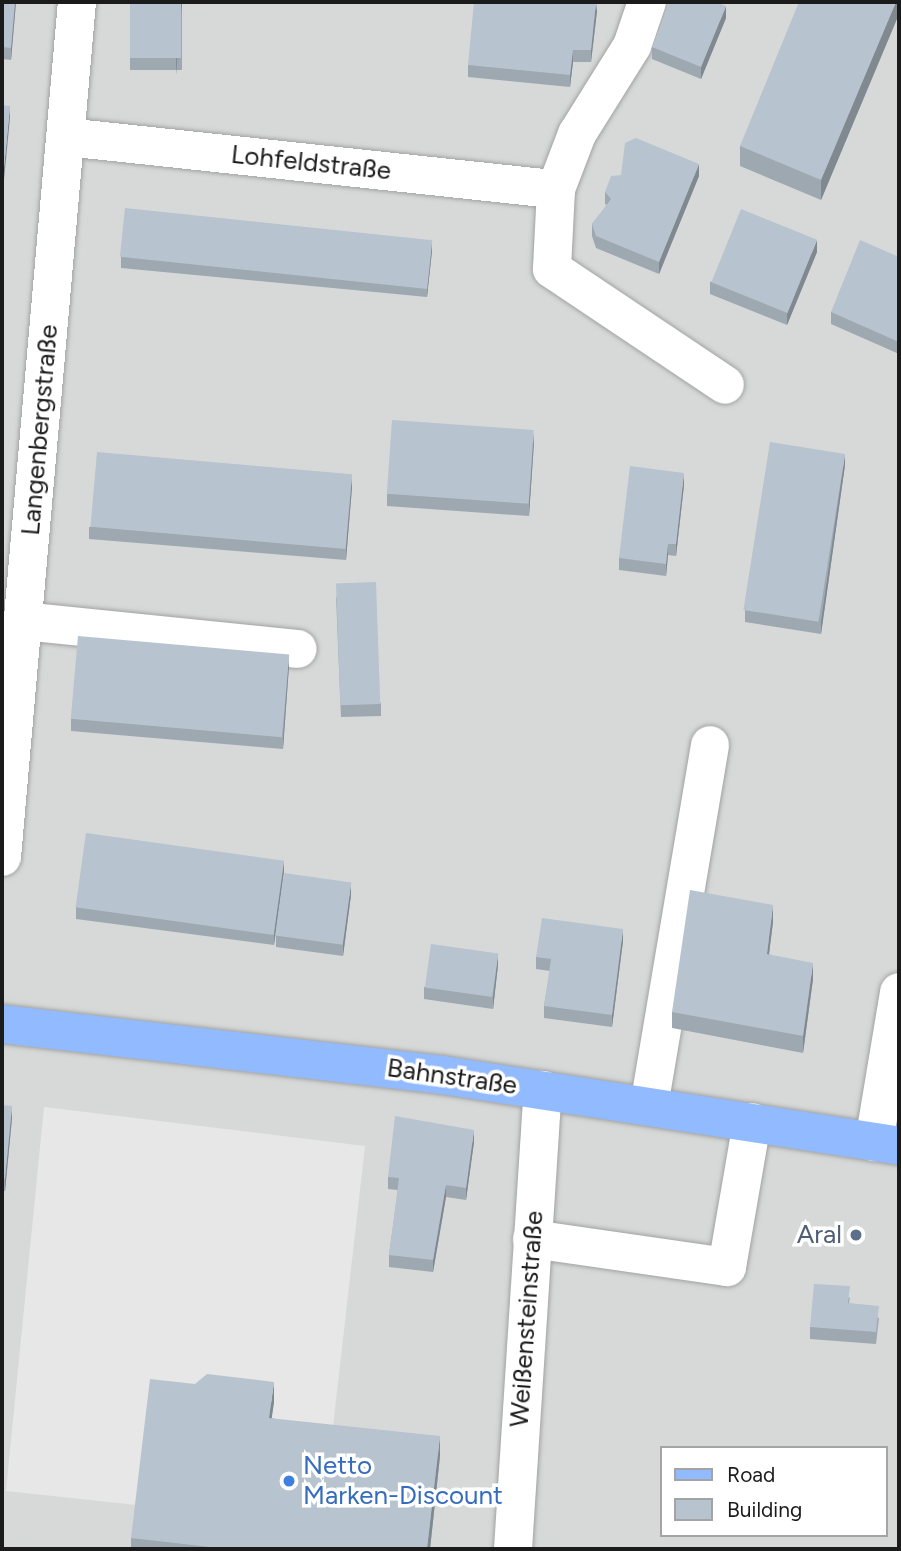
<!DOCTYPE html>
<html>
<head>
<meta charset="utf-8">
<style>
  body { margin:0 }
  #map { position:relative; width:901px; height:1551px; overflow:hidden; background:#dee3ee; font-family:Figtree,sans-serif }
  div>[style] { position:absolute }
  [style*='--x'] { left:calc(var(--x)*1px); top:calc(var(--y)*1px); width:calc(var(--w)*1px); rotate:calc(var(--a)*1deg) }
  .residential>* { inset:0; background:#d7d9d9 }
  .parking>* { inset:0; background:#e7e7e7 }
  .roads { filter:drop-shadow(0 0 2px #a2a2a2) drop-shadow(0 0 2px #a2a2a2) }
  .minor>* { height:38px; margin:-19px; padding:0 19px; transform-origin:19px; border-radius:19px; background:#fff }
  .major>* { height:38px; margin:-19px; padding:0 19px; transform-origin:19px; border-radius:19px; background:#92bbff }
  .wall>* { inset:0; background:#9da8b1; transform-origin:0 0 }
  .shaded-wall>* { inset:0; background:#808890 }
  .building>* { inset:0; background:#b7c3ce; transform-origin:0 0 }
  .dots>* { width:19px; height:19px; translate:-50% -50%; box-sizing:border-box; border:4px solid #fff; border-radius:50% }
  span { translate:-50% -50%; white-space:nowrap; text-align:center; line-height:1.15; -webkit-text-stroke:7px #fff; paint-order:stroke }
  .street-label { font-size:26px; color:#1b1b1b }
  .service-label { font-size:26px; color:#4e5e75 }
  .right { translate:-100% -50%; text-align:right }
  .shop-label { font-size:26px; color:#366cbe }
  .left { translate:0 -50%; text-align:left }
  .frame { position:absolute; inset:0; border:4px solid #1b1b1b; pointer-events:none }
  .legend { position:absolute; left:660px; top:1446px; width:228px; height:91px; box-sizing:border-box; background:#fff; border:2px solid #a4a4a4; margin:0; padding:9px 12px; list-style:none; font-size:21px; color:#1b1b1b }
  .legend li { display:flex; align-items:center; gap:14px; height:35px }
  .legend b { width:35px; border:2px solid #a4a4a4 }
</style>
</head>
<body>
<div id="map">
  <div class="residential">
    <i style="clip-path:polygon(evenodd,2px 2px,899px 2px,899px 1549px,2px 1549px,2px 2px,661px 1448px,885px 1448px,885px 1535px,661px 1535px,661px 1448px)"></i>
  </div>
  <div class="parking">
    <i style="clip-path:polygon(44px 1107px,365px 1146px,331px 1444px,269px 1438px,273px 1402px,137px 1505px,6px 1491px)"></i>
  </div>
  <div class="roads">
    <div class="minor">
      <i style="--x:66;--y:137;--w:493;--a:6.1"></i>
      <i style="--x:556;--y:189;--w:80;--a:92.9"></i>
      <i style="--x:552;--y:269;--w:208;--a:33.8"></i>
      <i style="--x:556;--y:189;--w:59;--a:-69.1"></i>
      <i style="--x:577;--y:134;--w:104;--a:-58"></i>
      <i style="--x:632;--y:46;--w:46;--a:-71.2"></i>
      <i style="--x:23;--y:621;--w:276;--a:5.8"></i>
      <i style="--x:2;--y:857;--w:858;--a:-84.99"></i>
      <i style="--x:649;--y:1106;--w:366;--a:-80.4"></i>
      <i style="--x:874;--y:1142;--w:152;--a:-80.5"></i>
      <i style="--x:532;--y:1239;--w:197;--a:8.2"></i>
      <i style="--x:727;--y:1267;--w:147;--a:-80.2"></i>
      <i style="--x:513;--y:1549;--w:460;--a:-86.3"></i>
    </div>
    <div class="major">
      <i style="--x:2;--y:1024;--w:443;--a:6.6"></i>
      <i style="--x:442;--y:1075;--w:462;--a:8.8"></i>
    </div>
  </div>
  <div class="wall">
    <i style="clip-path:polygon(2px 2px,16px 2px,11px 60px,2px 59px)"></i>
    <i style="left:130px;top:2px;width:52px;height:68px"></i>
    <i style="clip-path:polygon(899px 2px,899px 14px,821px 200px,740px 166px,740px 146px)"></i>
    <i style="clip-path:polygon(597px 11px,591px 62px,573px 62px,570px 87px,468px 77px,468px 65px)"></i>
    <i style="clip-path:polygon(726px 18px,701px 79px,652px 59px,652px 47px)"></i>
    <i style="clip-path:polygon(699px 176px,659px 274px,596px 248px,592px 236px,592px 224px,607px 205px,605px 204px,605px 192px)"></i>
    <i style="clip-path:polygon(432px 251px,427px 297px,121px 268px,121px 257px)"></i>
    <i style="clip-path:polygon(817px 252px,787px 325px,710px 294px,710px 282px)"></i>
    <i style="clip-path:polygon(899px 257px,899px 354px,831px 324px,831px 312px)"></i>
    <i style="clip-path:polygon(534px 442px,529px 516px,387px 506px,387px 494px)"></i>
    <i style="clip-path:polygon(845px 465px,821px 634px,745px 622px,745px 610px)"></i>
    <i style="clip-path:polygon(684px 485px,676px 556px,668px 555px,666px 576px,619px 570px,619px 558px)"></i>
    <i style="clip-path:polygon(352px 487px,346px 560px,89px 539px,89px 527px)"></i>
    <i style="clip-path:polygon(336px 596px,381px 704px,381px 716px,341px 717px)"></i>
    <i style="clip-path:polygon(289px 666px,283px 749px,71px 731px,71px 719px)"></i>
    <i style="clip-path:polygon(284px 871px,274px 945px,76px 919px,76px 907px)"></i>
    <i style="clip-path:polygon(351px 895px,343px 956px,276px 947px,276px 935px)"></i>
    <i style="clip-path:polygon(773px 922px,769px 954px,813px 979px,803px 1053px,672px 1028px,672px 1012px)"></i>
    <i style="clip-path:polygon(623px 941px,612px 1027px,544px 1018px,544px 1006px,550px 971px,536px 969px,536px 957px)"></i>
    <i style="clip-path:polygon(498px 965px,493px 1009px,424px 999px,424px 987px)"></i>
    <i style="clip-path:polygon(2px 1105px,12px 1118px,5px 1191px,2px 1191px)"></i>
    <i style="clip-path:polygon(474px 1142px,466px 1200px,446px 1197px,433px 1272px,389px 1267px,389px 1255px,398px 1190px,388px 1189px,388px 1177px)"></i>
    <i style="clip-path:polygon(850px 1297px,849px 1303px,879px 1318px,876px 1344px,810px 1339px,810px 1327px)"></i>
    <i style="clip-path:polygon(274px 1402px,271px 1418px,440px 1456px,430px 1549px,131px 1549px,131px 1538px)"></i>
  </div>
  <div class="shaded-wall">
    <i style="clip-path:polygon(15px 2px,16px 2px,11px 60px,11px 48px)"></i>
    <i style="clip-path:polygon(181px 2px,182px 2px,176px 75px,176px 63px)"></i>
    <i style="clip-path:polygon(596px 2px,597px 11px,591px 62px,591px 50px)"></i>
    <i style="clip-path:polygon(896px 2px,899px 2px,899px 14px,821px 200px,821px 180px)"></i>
    <i style="clip-path:polygon(726px 6px,726px 18px,701px 79px,701px 67px)"></i>
    <i style="clip-path:polygon(573px 50px,573px 62px,570px 87px,570px 75px)"></i>
    <i style="clip-path:polygon(10px 106px,10px 118px,2px 200px,2px 188px)"></i>
    <i style="clip-path:polygon(699px 164px,699px 176px,659px 274px,659px 262px)"></i>
    <i style="clip-path:polygon(432px 239px,432px 251px,427px 297px,427px 285px)"></i>
    <i style="clip-path:polygon(817px 240px,817px 252px,787px 325px,787px 314px)"></i>
    <i style="clip-path:polygon(534px 431px,534px 442px,529px 516px,529px 504px)"></i>
    <i style="clip-path:polygon(845px 454px,845px 465px,821px 634px,821px 622px)"></i>
    <i style="clip-path:polygon(684px 473px,684px 485px,676px 556px,676px 544px)"></i>
    <i style="clip-path:polygon(352px 475px,352px 487px,346px 560px,346px 548px)"></i>
    <i style="clip-path:polygon(668px 544px,668px 555px,666px 576px,666px 564px)"></i>
    <i style="clip-path:polygon(289px 654px,289px 666px,283px 749px,283px 737px)"></i>
    <i style="clip-path:polygon(284px 860px,284px 871px,274px 945px,274px 933px)"></i>
    <i style="clip-path:polygon(351px 883px,351px 895px,343px 956px,343px 944px)"></i>
    <i style="clip-path:polygon(773px 905px,773px 922px,767px 970px,767px 954px)"></i>
    <i style="clip-path:polygon(623px 929px,623px 941px,612px 1027px,612px 1015px)"></i>
    <i style="clip-path:polygon(498px 953px,498px 965px,493px 1009px,493px 997px)"></i>
    <i style="clip-path:polygon(813px 963px,813px 979px,803px 1053px,803px 1036px)"></i>
    <i style="clip-path:polygon(12px 1106px,12px 1118px,5px 1191px,5px 1179px)"></i>
    <i style="clip-path:polygon(474px 1130px,474px 1142px,466px 1200px,466px 1188px)"></i>
    <i style="clip-path:polygon(446px 1185px,446px 1197px,433px 1272px,433px 1260px)"></i>
    <i style="clip-path:polygon(274px 1382px,274px 1402px,269px 1438px,269px 1418px)"></i>
    <i style="clip-path:polygon(440px 1436px,440px 1456px,430px 1549px,427px 1549px)"></i>
  </div>
  <div class="building">
    <i style="clip-path:polygon(2px 2px,15px 2px,11px 48px,2px 47px)"></i>
    <i style="left:130px;top:2px;width:51px;height:56px"></i>
    <i style="clip-path:polygon(474px 2px,596px 2px,591px 50px,573px 50px,570px 75px,468px 65px)"></i>
    <i style="clip-path:polygon(670px 2px,716px 2px,726px 6px,701px 67px,652px 47px)"></i>
    <i style="clip-path:polygon(799px 2px,896px 2px,821px 180px,740px 146px)"></i>
    <i style="clip-path:polygon(2px 105px,10px 106px,2px 188px)"></i>
    <i style="clip-path:polygon(636px 138px,699px 164px,659px 262px,596px 236px,592px 224px,611px 199px,605px 192px,611px 176px,621px 175px,625px 143px)"></i>
    <i style="left:125px;top:208px;width:309px;height:49px;rotate:6deg"></i>
    <i style="left:741px;top:209px;width:82px;height:79px;rotate:22deg"></i>
    <i style="clip-path:polygon(860px 240px,899px 257px,899px 342px,831px 312px)"></i>
    <i style="left:392px;top:420px;width:142px;height:74px;rotate:4deg"></i>
    <i style="left:770px;top:442px;width:76px;height:170px;rotate:9deg"></i>
    <i style="left:97px;top:452px;width:256px;height:75px;rotate:5deg"></i>
    <i style="clip-path:polygon(630px 466px,684px 473px,676px 544px,668px 544px,666px 564px,619px 558px)"></i>
    <i style="left:376px;top:582px;width:122px;height:40px;rotate:88deg"></i>
    <i style="left:78px;top:636px;width:212px;height:83px;rotate:5deg"></i>
    <i style="left:86px;top:833px;width:200px;height:75px;rotate:8deg"></i>
    <i style="left:284px;top:873px;width:68px;height:63px;rotate:8deg"></i>
    <i style="clip-path:polygon(690px 890px,773px 905px,767px 954px,813px 963px,803px 1036px,672px 1012px)"></i>
    <i style="clip-path:polygon(542px 918px,623px 929px,612px 1015px,544px 1006px,551px 959px,536px 957px)"></i>
    <i style="left:431px;top:944px;width:68px;height:44px;rotate:8deg"></i>
    <i style="clip-path:polygon(2px 1105px,12px 1106px,5px 1179px,2px 1179px)"></i>
    <i style="clip-path:polygon(395px 1116px,474px 1130px,466px 1188px,446px 1185px,433px 1260px,389px 1255px,399px 1178px,388px 1177px)"></i>
    <i style="clip-path:polygon(814px 1284px,850px 1286px,848px 1303px,879px 1306px,876px 1332px,810px 1327px)"></i>
    <i style="clip-path:polygon(207px 1374px,274px 1382px,269px 1418px,440px 1436px,427px 1549px,227px 1549px,131px 1538px,150px 1379px,195px 1384px)"></i>
  </div>
  <div class="dots">
    <i style="left:856px;top:1235px;background:#5c6f8a"></i>
    <i style="left:289px;top:1481px;background:#3f7fe0"></i>
  </div>
  <div class="street-label">
    <span style="left:311px;top:163px;rotate:6deg">Lohfeldstraße</span>
    <span style="left:40px;top:430px;rotate:-85deg">Langenbergstraße</span>
    <span style="left:452px;top:1077px;rotate:8deg">Bahnstraße</span>
    <span style="left:527px;top:1319px;rotate:-86deg">Weißensteinstraße</span>
  </div>
  <div class="service-label">
    <span class="right" style="left:842px;top:1235px">Aral</span>
  </div>
  <div class="shop-label">
    <span class="left" style="left:303px;top:1481px">Netto<br>Marken-Discount</span>
  </div>
  <div class="frame"></div>
  <ul class="legend">
  <li><b style="height:9px;background:#92bbff"></b>Road</li>
  <li><b style="height:19px;background:#b7c3ce"></b>Building</li>
  </ul>
</div>
</body>
</html>
